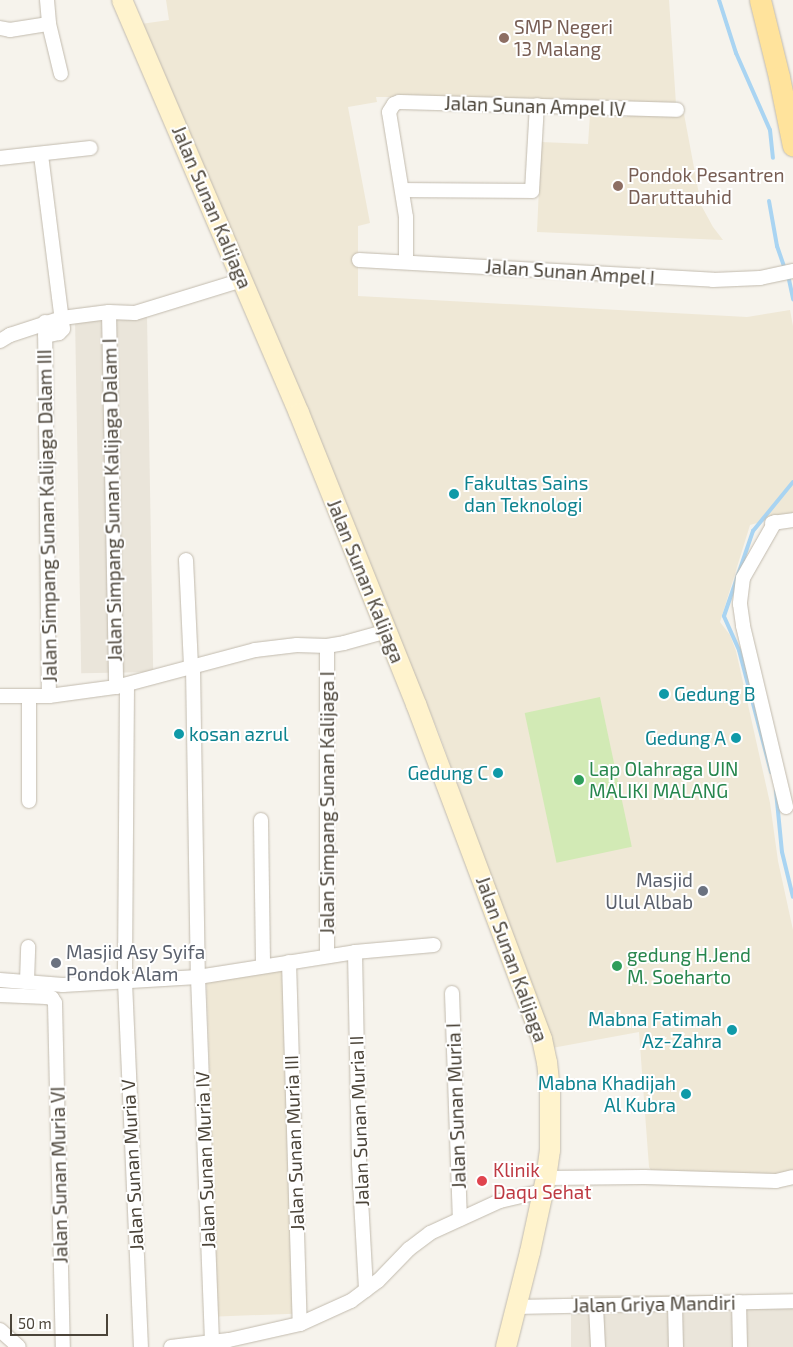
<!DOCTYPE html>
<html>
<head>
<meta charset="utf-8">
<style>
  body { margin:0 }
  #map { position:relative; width:793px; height:1347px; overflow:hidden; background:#f6f3ec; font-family:"Exo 2",sans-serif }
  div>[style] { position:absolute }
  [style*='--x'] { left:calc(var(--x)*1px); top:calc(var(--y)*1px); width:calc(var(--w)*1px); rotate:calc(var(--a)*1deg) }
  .residential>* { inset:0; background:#eae5da; transform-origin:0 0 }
  .education>* { inset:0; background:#efe8d6; transform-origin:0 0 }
  .green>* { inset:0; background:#d2eab5; transform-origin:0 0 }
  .stream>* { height:4px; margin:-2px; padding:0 2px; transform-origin:2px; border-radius:2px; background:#a9d4f2 }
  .roads { filter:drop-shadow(0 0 1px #c2bbae) drop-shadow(0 0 1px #c2bbae) }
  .minor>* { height:14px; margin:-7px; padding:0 7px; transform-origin:7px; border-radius:7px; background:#fff }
  .secondary>* { height:20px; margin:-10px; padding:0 10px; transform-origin:10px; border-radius:10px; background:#fff3cd }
  .primary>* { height:21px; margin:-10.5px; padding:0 10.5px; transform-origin:10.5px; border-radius:10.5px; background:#ffe39c }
  .dots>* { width:14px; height:14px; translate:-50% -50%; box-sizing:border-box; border:2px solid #fff; border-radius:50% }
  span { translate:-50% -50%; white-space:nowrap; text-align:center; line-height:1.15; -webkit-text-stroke:4px #fff; paint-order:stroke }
  .education-label { font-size:19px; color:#785e54 }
  .left { translate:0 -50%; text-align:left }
  .street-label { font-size:19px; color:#4b4439 }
  .culture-label { font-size:19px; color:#0d838f }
  .right { translate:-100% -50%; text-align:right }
  .leisure-label { font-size:19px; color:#27864d }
  .worship-label { font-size:19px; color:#5b616d }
  .health-label { font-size:19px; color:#be3a42 }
  .scale { position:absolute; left:10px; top:1314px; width:98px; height:22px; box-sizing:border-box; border:2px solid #4b4439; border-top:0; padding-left:6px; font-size:15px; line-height:18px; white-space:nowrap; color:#4b4439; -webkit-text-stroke:4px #fff; paint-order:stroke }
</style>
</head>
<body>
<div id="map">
  <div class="residential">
    <i style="left:147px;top:316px;width:356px;height:72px;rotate:89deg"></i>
    <i style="left:793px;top:1295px;width:52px;height:222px;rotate:90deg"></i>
  </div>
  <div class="education">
    <i style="clip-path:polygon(166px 0,669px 0,676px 104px,461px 97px,376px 97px,377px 102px,348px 107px,370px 223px,358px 226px,358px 296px,747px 317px,790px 310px,793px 326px,793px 513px,750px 525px,720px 622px,730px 635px,736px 651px,770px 803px,778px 861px,793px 930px,793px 1173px,783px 1175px,652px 1172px,649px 1167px,639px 1032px,552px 1048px,439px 733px,141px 24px,169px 20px)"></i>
    <i style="clip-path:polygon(627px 113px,684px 114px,701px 205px,713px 227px,723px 240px,537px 232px,541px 142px,588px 144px,590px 115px,627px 117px)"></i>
    <i style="left:282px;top:967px;width:347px;height:76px;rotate:88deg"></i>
  </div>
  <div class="green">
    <i style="left:600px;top:697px;width:153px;height:77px;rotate:78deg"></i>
  </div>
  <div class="stream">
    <i style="--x:719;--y:0;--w:56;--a:72.2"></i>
    <i style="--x:736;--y:53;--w:84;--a:66.2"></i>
    <i style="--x:770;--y:130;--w:28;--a:84"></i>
    <i style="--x:769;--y:201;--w:46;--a:79.9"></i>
    <i style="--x:777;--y:246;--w:24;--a:71"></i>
    <i style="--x:788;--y:275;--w:25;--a:78"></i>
    <i style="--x:771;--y:772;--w:126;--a:-104.7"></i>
    <i style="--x:739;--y:650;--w:37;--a:-114"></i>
    <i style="--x:724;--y:616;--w:90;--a:-71.2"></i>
    <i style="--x:753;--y:531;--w:63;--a:-50.8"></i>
    <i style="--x:776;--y:791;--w:61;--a:84.4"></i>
    <i style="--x:782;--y:852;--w:46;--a:76.3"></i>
  </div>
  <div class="roads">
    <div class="minor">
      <i style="--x:47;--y:0;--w:24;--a:85"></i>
      <i style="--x:49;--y:24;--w:51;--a:76.5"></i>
      <i style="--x:0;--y:28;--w:10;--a:11"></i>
      <i style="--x:10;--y:30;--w:39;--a:-9"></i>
      <i style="--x:41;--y:155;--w:175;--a:82.8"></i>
      <i style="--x:63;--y:329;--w:6;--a:135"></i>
      <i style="--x:59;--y:333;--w:14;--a:168"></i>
      <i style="--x:0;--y:158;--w:91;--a:-6.3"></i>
      <i style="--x:403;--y:190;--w:129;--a:0.4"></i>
      <i style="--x:532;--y:191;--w:86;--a:-86.7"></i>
      <i style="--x:359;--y:260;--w:355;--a:3.2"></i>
      <i style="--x:713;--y:280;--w:47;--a:-2.4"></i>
      <i style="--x:760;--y:278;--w:34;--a:-12"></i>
      <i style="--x:406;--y:262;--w:45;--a:-90"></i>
      <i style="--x:406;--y:217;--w:106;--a:-99.2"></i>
      <i style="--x:389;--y:112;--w:9;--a:-58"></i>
      <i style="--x:394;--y:104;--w:5;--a:-22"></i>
      <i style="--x:399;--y:102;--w:278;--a:1.6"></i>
      <i style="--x:109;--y:312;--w:375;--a:88.9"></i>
      <i style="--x:45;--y:322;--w:374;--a:89.4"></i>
      <i style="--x:0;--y:341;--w:12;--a:-31"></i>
      <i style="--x:10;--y:335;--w:55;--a:-18.1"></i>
      <i style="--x:62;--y:318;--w:47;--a:-7.3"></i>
      <i style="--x:109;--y:312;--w:26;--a:2"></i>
      <i style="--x:135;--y:313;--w:112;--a:-17.1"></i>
      <i style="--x:775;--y:522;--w:64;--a:119.7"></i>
      <i style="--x:743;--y:578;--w:26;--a:97"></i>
      <i style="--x:740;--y:604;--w:22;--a:82"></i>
      <i style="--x:743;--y:626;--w:186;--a:76.6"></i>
      <i style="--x:772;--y:523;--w:21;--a:-8"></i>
      <i style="--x:186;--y:560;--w:107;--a:87.3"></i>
      <i style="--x:193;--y:667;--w:310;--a:89.1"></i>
      <i style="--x:198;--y:977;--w:366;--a:87.8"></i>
      <i style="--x:127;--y:685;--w:297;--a:90.4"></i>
      <i style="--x:125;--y:982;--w:365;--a:87.5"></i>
      <i style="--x:0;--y:696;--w:49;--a:0"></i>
      <i style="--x:49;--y:696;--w:68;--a:-7.7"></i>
      <i style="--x:116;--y:687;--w:144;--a:-14.9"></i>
      <i style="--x:255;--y:650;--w:42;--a:-6.8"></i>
      <i style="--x:297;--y:645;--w:30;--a:2"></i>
      <i style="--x:327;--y:646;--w:17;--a:-10"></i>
      <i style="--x:344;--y:643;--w:45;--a:-15.6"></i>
      <i style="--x:29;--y:696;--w:105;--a:90"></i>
      <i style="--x:261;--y:820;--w:145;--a:89.2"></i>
      <i style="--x:355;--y:952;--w:212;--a:88.9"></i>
      <i style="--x:359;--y:1164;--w:126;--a:86.8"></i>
      <i style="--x:327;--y:956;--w:310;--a:-90"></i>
      <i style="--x:289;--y:962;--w:362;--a:88.3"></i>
      <i style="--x:0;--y:980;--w:63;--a:4.5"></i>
      <i style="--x:63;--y:985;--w:135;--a:-3.4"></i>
      <i style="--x:198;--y:977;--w:159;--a:-9"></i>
      <i style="--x:355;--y:952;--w:79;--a:-5.1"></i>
      <i style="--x:27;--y:981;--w:34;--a:-88"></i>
      <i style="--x:452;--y:993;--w:226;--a:88"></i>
      <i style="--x:0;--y:995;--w:46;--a:2.5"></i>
      <i style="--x:46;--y:997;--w:6;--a:9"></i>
      <i style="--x:52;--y:998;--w:6;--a:59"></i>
      <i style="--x:55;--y:1003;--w:344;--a:88.7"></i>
      <i style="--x:546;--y:1178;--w:98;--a:-0.6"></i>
      <i style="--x:644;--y:1177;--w:132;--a:1.7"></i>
      <i style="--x:776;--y:1181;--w:17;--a:-13"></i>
      <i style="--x:739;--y:1302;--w:45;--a:88.7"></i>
      <i style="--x:675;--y:1304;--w:43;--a:88.7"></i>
      <i style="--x:596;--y:1306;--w:41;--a:87.2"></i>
      <i style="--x:516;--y:1307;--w:277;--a:-1.2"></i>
      <i style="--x:0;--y:1330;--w:25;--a:42"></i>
      <i style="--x:171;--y:1347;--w:58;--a:-6.9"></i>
      <i style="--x:229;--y:1340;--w:73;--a:-12.7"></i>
      <i style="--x:300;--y:1324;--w:56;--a:-24.3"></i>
      <i style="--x:351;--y:1301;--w:34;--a:-37"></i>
      <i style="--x:378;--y:1281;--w:45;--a:-45.9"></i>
      <i style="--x:409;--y:1249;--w:26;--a:-37"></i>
      <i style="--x:430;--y:1233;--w:77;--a:-24.6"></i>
      <i style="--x:500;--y:1201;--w:44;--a:-13.1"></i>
    </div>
    <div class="secondary">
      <i style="--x:122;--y:0;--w:449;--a:66.8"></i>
      <i style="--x:299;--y:413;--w:314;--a:68.1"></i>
      <i style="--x:416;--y:704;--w:358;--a:69.4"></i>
      <i style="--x:542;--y:1039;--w:24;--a:78"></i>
      <i style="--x:547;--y:1062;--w:29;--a:84"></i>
      <i style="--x:550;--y:1091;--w:59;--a:90"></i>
      <i style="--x:550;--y:1150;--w:28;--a:98"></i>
      <i style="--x:546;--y:1178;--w:76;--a:102.2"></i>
      <i style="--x:530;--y:1252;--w:98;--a:104.2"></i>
    </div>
    <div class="primary">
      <i style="--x:760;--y:0;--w:79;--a:76.1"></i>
      <i style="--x:779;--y:77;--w:70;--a:78.5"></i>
    </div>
  </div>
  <div class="dots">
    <i style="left:504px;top:38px;background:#8d6e63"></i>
    <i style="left:618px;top:186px;background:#8d6e63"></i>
    <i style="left:454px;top:494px;background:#0f9aa8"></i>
    <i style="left:664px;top:694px;background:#0f9aa8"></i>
    <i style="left:179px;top:734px;background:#0f9aa8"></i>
    <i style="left:736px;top:738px;background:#0f9aa8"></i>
    <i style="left:498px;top:773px;background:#0f9aa8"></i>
    <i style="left:579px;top:780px;background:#2e9e5b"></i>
    <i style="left:703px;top:891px;background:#6b7280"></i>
    <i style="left:56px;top:963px;background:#6b7280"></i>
    <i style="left:617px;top:966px;background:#2e9e5b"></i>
    <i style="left:732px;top:1030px;background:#0f9aa8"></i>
    <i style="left:686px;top:1094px;background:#0f9aa8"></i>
    <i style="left:482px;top:1181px;background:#e0444e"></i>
  </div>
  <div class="education-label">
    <span class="left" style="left:514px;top:38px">SMP Negeri<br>13 Malang</span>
    <span class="left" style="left:628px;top:186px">Pondok Pesantren<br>Daruttauhid</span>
  </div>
  <div class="street-label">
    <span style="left:535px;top:106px;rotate:2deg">Jalan Sunan Ampel IV</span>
    <span style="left:212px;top:207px;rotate:67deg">Jalan Sunan Kalijaga</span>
    <span style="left:570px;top:272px;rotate:4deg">Jalan Sunan Ampel I</span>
    <span style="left:112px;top:500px;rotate:-91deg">Jalan Simpang Sunan Kalijaga Dalam I</span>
    <span style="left:47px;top:516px;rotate:-91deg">Jalan Simpang Sunan Kalijaga Dalam III</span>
    <span style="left:366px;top:581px;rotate:68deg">Jalan Sunan Kalijaga</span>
    <span style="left:327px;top:803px;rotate:-90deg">Jalan Simpang Sunan Kalijaga I</span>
    <span style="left:512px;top:959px;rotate:70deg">Jalan Sunan Kalijaga</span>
    <span style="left:456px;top:1106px;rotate:-92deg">Jalan Sunan Muria I</span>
    <span style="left:359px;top:1121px;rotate:-92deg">Jalan Sunan Muria II</span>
    <span style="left:294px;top:1143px;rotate:-92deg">Jalan Sunan Muria III</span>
    <span style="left:205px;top:1160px;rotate:-92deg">Jalan Sunan Muria IV</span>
    <span style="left:132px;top:1165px;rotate:-93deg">Jalan Sunan Muria V</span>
    <span style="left:59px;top:1175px;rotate:-91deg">Jalan Sunan Muria VI</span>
    <span style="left:654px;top:1304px;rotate:-1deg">Jalan Griya Mandiri</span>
  </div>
  <div class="culture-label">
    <span class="left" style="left:464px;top:494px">Fakultas Sains<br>dan Teknologi</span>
    <span class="left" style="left:674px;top:694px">Gedung B</span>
    <span class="left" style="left:189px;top:734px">kosan azrul</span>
    <span class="right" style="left:726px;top:738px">Gedung A</span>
    <span class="right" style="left:488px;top:773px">Gedung C</span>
    <span class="right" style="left:722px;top:1030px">Mabna Fatimah<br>Az-Zahra</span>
    <span class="right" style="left:676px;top:1094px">Mabna Khadijah<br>Al Kubra</span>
  </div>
  <div class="leisure-label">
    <span class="left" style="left:589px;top:780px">Lap Olahraga UIN<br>MALIKI MALANG</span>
    <span class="left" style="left:627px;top:966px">gedung H.Jend<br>M. Soeharto</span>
  </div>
  <div class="worship-label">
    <span class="right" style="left:693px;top:891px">Masjid<br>Ulul Albab</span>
    <span class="left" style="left:66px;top:963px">Masjid Asy Syifa<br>Pondok Alam</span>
  </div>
  <div class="health-label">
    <span class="left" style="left:493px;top:1181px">Klinik<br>Daqu Sehat</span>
  </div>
  <div class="scale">50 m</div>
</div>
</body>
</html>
